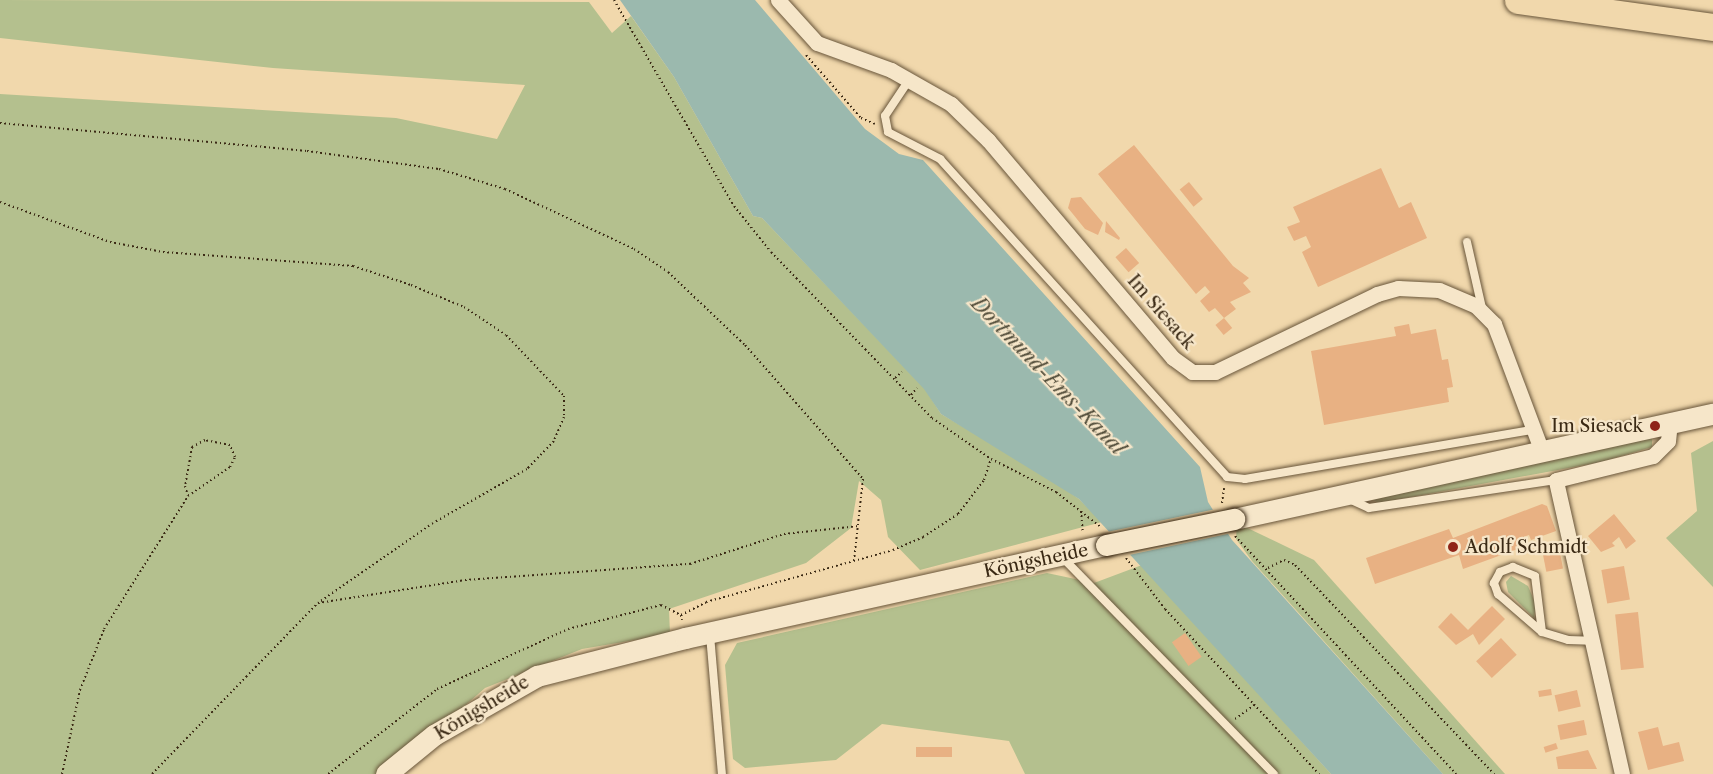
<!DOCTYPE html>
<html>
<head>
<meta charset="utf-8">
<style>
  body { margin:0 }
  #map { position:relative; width:1713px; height:774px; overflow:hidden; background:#f1d8ac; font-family:"Libre Caslon Text",serif }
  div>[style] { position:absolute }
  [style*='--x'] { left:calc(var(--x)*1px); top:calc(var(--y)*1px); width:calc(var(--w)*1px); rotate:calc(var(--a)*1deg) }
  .green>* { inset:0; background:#b4c08e }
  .water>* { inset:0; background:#9bb9ae }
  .pier>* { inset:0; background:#f1d8ac }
  .building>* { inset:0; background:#e8b183; transform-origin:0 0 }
  .path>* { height:2px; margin-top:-1px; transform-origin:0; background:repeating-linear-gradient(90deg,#3a2914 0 1.5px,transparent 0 4.5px) }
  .roads { filter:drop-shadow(0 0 2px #68553a) drop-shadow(0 0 2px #68553a) }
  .lane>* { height:8px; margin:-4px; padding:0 4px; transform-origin:4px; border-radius:4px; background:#f6e6c9 }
  .street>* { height:15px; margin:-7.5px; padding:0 7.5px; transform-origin:7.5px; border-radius:7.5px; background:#f6e6c9 }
  .secondary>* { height:21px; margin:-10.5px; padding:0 10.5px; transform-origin:10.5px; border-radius:10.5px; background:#f6e6c9 }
  .highway>* { height:27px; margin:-13.5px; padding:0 13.5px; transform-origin:13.5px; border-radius:13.5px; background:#f1d8ac }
  .bridges { filter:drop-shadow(0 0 2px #3a2914) drop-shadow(0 0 2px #3a2914) }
  .secondary-bridge>* { height:21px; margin:-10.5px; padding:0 10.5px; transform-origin:10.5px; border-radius:10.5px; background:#f6e6c9 }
  .dots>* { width:16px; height:16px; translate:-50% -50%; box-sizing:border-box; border:3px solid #f6e6c9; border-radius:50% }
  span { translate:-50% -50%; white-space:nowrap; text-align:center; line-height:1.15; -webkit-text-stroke:4.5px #f6e6c9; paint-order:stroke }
  .street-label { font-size:18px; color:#3a2914 }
  .poi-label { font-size:18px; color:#3a2914 }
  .right { translate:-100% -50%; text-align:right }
  .left { translate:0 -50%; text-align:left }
  .water-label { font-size:20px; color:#524d3a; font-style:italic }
</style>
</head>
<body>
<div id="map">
  <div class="green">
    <i style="clip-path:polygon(0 0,589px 2px,612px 33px,631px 16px,674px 77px,753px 216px,762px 218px,925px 389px,941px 414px,1042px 473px,1079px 499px,1102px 522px,920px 570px,888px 537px,881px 500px,859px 481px,851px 528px,806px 563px,669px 609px,670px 634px,582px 649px,485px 688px,437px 730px,399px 774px,0 774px,0 94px,396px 118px,497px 139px,525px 85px,273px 68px,0 38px)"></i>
    <i style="clip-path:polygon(1652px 438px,1652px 447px,1601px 462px,1379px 503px,1371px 499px)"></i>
    <i style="clip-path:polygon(1713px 441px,1713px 587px,1666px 538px,1697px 511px,1691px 453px)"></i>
    <i style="clip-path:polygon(1237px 523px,1314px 560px,1505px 774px,1443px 774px,1252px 561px,1236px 539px)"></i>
    <i style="clip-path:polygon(1142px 565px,1331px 774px,1025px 774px,1009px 741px,882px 724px,836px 760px,745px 768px,733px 759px,725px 665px,737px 643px,1047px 573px,1094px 583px)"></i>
    <i style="clip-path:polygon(1511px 576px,1528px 586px,1536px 605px,1534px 618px,1508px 592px,1506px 582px)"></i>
  </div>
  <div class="water">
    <i style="clip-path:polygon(620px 0,755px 0,865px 129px,899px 154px,923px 160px,1200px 467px,1208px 502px,1232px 540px,1443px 774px,1331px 774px,1079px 499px,941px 414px,924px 389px,762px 218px,753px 216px,674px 77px)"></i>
  </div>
  <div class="pier">
    <i style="clip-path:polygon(1216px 509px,1232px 533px,1129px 555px,1107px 532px)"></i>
  </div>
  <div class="building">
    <i style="clip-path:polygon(1134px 145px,1233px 266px,1249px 278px,1243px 283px,1251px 292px,1230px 302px,1236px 309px,1224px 318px,1215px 308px,1209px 312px,1200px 301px,1210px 292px,1205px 286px,1196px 294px,1098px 174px)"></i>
    <i style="clip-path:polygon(1381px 168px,1399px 208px,1411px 202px,1427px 238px,1318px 287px,1302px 252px,1311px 247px,1306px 236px,1294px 241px,1287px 227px,1300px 222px,1293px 207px)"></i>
    <i style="left:1189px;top:182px;width:22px;height:12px;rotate:51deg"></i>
    <i style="clip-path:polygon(1081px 197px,1103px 223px,1098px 235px,1085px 229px,1068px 208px,1071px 198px)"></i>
    <i style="clip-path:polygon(1106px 221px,1120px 238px,1119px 240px,1105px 232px)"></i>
    <i style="left:1126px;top:248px;width:20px;height:14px;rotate:49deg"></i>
    <i style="left:1224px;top:318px;width:13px;height:11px;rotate:51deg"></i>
    <i style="clip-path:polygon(1409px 324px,1411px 334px,1436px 329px,1442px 360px,1448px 359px,1453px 387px,1447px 388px,1449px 402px,1324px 425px,1311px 351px,1396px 336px,1394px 327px)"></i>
    <i style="clip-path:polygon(1542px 504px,1547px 506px,1556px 531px,1531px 540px,1529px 535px,1523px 537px,1526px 546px,1463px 569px,1459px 555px,1375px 584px,1366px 558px,1449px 529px,1453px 538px)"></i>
    <i style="clip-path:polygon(1614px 514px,1636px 541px,1626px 549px,1619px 537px,1612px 543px,1615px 546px,1601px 552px,1588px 536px)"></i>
    <i style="left:1559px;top:548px;width:21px;height:17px;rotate:79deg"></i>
    <i style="left:1624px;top:566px;width:34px;height:23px;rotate:80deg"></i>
    <i style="clip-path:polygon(1492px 606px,1505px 619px,1479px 645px,1473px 634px,1456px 645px,1438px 627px,1451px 613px,1468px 630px)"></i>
    <i style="left:1638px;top:612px;width:56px;height:23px;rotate:84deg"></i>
    <i style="left:1185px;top:633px;width:29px;height:16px;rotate:55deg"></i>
    <i style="left:1501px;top:638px;width:23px;height:34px;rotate:47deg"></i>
    <i style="left:1551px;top:689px;width:6px;height:13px;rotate:81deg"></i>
    <i style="left:1577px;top:690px;width:17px;height:23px;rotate:77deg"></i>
    <i style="left:1584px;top:720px;width:15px;height:27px;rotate:79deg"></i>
    <i style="clip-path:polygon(1658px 727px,1663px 746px,1679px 742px,1684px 761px,1648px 770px,1638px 732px)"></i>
    <i style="left:1556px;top:743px;width:6px;height:13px;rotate:72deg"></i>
    <i style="left:952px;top:747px;width:10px;height:36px;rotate:90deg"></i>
    <i style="clip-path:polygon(1588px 750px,1597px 769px,1558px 769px,1556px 757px)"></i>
  </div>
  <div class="path">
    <i style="--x:614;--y:0;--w:238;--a:59.8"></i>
    <i style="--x:734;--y:206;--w:59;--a:51.2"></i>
    <i style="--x:771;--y:252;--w:231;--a:45.9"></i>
    <i style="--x:932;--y:418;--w:72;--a:34.8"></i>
    <i style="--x:991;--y:459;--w:73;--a:26.9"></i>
    <i style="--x:1056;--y:492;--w:58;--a:38"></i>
    <i style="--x:806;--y:55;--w:84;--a:48.9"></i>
    <i style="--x:861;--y:118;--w:15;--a:23"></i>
    <i style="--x:0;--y:123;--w:308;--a:5.2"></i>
    <i style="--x:307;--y:151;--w:133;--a:7.8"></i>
    <i style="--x:439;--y:169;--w:69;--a:16.9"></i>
    <i style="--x:505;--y:189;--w:142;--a:24.9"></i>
    <i style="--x:634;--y:249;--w:41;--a:34.1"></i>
    <i style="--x:668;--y:272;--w:106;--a:43.5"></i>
    <i style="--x:745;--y:345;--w:179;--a:48.6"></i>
    <i style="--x:863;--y:479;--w:82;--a:96.3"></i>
    <i style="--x:0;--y:202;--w:117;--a:20"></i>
    <i style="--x:110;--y:242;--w:54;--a:10.7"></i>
    <i style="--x:163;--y:252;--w:191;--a:4.2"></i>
    <i style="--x:353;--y:266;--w:61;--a:18.1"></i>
    <i style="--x:411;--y:285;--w:57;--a:22.5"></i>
    <i style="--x:464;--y:307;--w:50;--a:33.7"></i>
    <i style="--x:506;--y:335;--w:84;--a:46.4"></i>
    <i style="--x:564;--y:396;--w:21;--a:90"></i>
    <i style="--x:564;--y:417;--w:26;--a:113"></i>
    <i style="--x:554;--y:441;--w:39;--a:134"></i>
    <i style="--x:527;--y:469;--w:108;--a:150.1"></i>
    <i style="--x:433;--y:523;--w:140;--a:145.2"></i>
    <i style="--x:895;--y:378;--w:9;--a:-41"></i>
    <i style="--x:911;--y:395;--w:9;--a:-49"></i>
    <i style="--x:1222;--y:503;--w:15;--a:-82"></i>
    <i style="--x:1081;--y:511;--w:21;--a:85"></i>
    <i style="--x:1235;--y:536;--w:325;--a:47.1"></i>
    <i style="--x:1126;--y:558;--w:64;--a:52.6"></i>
    <i style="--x:1165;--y:609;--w:226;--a:47"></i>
    <i style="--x:1268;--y:568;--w:18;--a:-27"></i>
    <i style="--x:1284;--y:560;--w:12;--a:24"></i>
    <i style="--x:1295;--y:565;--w:289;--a:46.4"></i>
    <i style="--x:681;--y:615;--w:28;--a:-27"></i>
    <i style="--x:706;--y:602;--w:194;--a:-15.5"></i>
    <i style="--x:893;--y:550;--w:33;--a:-23"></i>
    <i style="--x:923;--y:537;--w:42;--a:-33.3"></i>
    <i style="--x:958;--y:514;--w:43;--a:-52.6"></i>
    <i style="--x:984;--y:480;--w:22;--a:-72"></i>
    <i style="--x:1235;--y:719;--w:24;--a:-36"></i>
    <i style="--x:62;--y:774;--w:86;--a:-77.9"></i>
    <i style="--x:80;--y:690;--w:66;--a:-68.5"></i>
    <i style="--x:104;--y:629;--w:157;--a:-57.7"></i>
    <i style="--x:188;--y:496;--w:51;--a:-34.6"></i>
    <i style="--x:230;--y:467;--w:11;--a:-63"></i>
    <i style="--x:235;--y:457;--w:13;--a:-113"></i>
    <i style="--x:230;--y:445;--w:25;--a:-169"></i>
    <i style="--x:205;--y:440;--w:15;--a:152"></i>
    <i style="--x:192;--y:447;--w:40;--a:100"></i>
    <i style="--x:185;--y:486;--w:10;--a:73"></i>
    <i style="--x:152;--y:774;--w:238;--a:-45.9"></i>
    <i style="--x:318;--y:603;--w:149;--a:-8.9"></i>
    <i style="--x:465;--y:580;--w:226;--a:-4.1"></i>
    <i style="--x:690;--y:564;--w:99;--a:-17.7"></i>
    <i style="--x:784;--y:534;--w:75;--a:-6.1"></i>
    <i style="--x:328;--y:774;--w:138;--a:-37.9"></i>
    <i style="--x:437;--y:689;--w:144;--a:-24.6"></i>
    <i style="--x:568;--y:629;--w:96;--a:-14.5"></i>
    <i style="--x:661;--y:605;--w:22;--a:27"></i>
    <i style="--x:681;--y:615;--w:5;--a:79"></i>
  </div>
  <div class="roads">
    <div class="lane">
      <i style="--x:909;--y:80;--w:43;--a:123.7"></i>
      <i style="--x:885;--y:116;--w:16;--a:79"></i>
      <i style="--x:888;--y:132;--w:59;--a:27.4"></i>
      <i style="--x:940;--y:159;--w:428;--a:47.9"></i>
      <i style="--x:1227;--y:477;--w:18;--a:6"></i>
      <i style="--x:1245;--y:479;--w:292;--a:-9.7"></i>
      <i style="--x:1467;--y:242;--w:68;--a:77.2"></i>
      <i style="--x:1345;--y:497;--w:26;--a:25"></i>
      <i style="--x:1369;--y:508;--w:189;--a:-8.5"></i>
      <i style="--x:1063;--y:558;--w:302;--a:45.7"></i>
      <i style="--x:1542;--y:632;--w:56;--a:-97.1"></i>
      <i style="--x:1535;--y:576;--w:24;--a:-158"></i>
      <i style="--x:1513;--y:567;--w:14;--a:159"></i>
      <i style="--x:1500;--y:572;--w:13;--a:119"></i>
      <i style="--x:1494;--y:583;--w:12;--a:70"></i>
      <i style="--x:1498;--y:594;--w:58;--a:40.8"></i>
      <i style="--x:1542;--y:632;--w:27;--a:17"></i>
      <i style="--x:1568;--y:640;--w:23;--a:2"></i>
      <i style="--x:710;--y:635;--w:140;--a:85.1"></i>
    </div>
    <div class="street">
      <i style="--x:778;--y:0;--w:58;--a:47.8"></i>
      <i style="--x:817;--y:43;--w:79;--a:20"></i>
      <i style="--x:891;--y:70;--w:69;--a:29.5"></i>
      <i style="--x:951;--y:104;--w:52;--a:44.2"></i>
      <i style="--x:988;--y:140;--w:286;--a:49.7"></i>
      <i style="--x:1173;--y:358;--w:24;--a:36"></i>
      <i style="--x:1192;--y:372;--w:23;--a:0"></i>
      <i style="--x:1215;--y:372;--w:180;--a:-25.7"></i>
      <i style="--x:1377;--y:294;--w:22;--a:-16"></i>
      <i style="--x:1398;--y:288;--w:41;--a:2.8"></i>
      <i style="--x:1439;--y:290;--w:39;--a:23"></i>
      <i style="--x:1475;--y:305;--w:27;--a:45"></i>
      <i style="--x:1494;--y:324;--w:137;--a:69.4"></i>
      <i style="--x:1622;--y:774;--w:301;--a:-102.7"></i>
      <i style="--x:1556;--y:480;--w:100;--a:-13.9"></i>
      <i style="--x:1653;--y:456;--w:21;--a:-45"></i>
      <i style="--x:1668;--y:441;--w:18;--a:-84"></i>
    </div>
    <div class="secondary">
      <i style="--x:1234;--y:519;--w:490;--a:-12.4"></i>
      <i style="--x:386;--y:774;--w:62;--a:-39.1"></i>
      <i style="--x:434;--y:735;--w:119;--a:-29.8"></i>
      <i style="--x:537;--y:676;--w:153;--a:-14.4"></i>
      <i style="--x:685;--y:638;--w:431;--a:-12.5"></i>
    </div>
    <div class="highway">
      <i style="--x:1518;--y:0;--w:197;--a:7.9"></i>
    </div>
  </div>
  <div class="bridges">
    <div class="secondary-bridge">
      <i style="--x:1106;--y:545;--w:131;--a:-11.5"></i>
    </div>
  </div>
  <div class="dots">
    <i style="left:1655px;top:426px;background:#8f2418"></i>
    <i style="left:1453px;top:547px;background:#8f2418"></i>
  </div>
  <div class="street-label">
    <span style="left:1161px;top:312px;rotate:49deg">Im Siesack</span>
    <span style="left:1036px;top:561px;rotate:-12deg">Königsheide</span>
    <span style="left:482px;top:708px;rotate:-31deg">Königsheide</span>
  </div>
  <div class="poi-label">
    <span class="right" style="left:1643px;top:426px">Im Siesack</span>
    <span class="left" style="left:1465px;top:547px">Adolf Schmidt</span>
  </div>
  <div class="water-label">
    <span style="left:1048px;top:376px;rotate:46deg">Dortmund-Ems-Kanal</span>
  </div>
</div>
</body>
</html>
